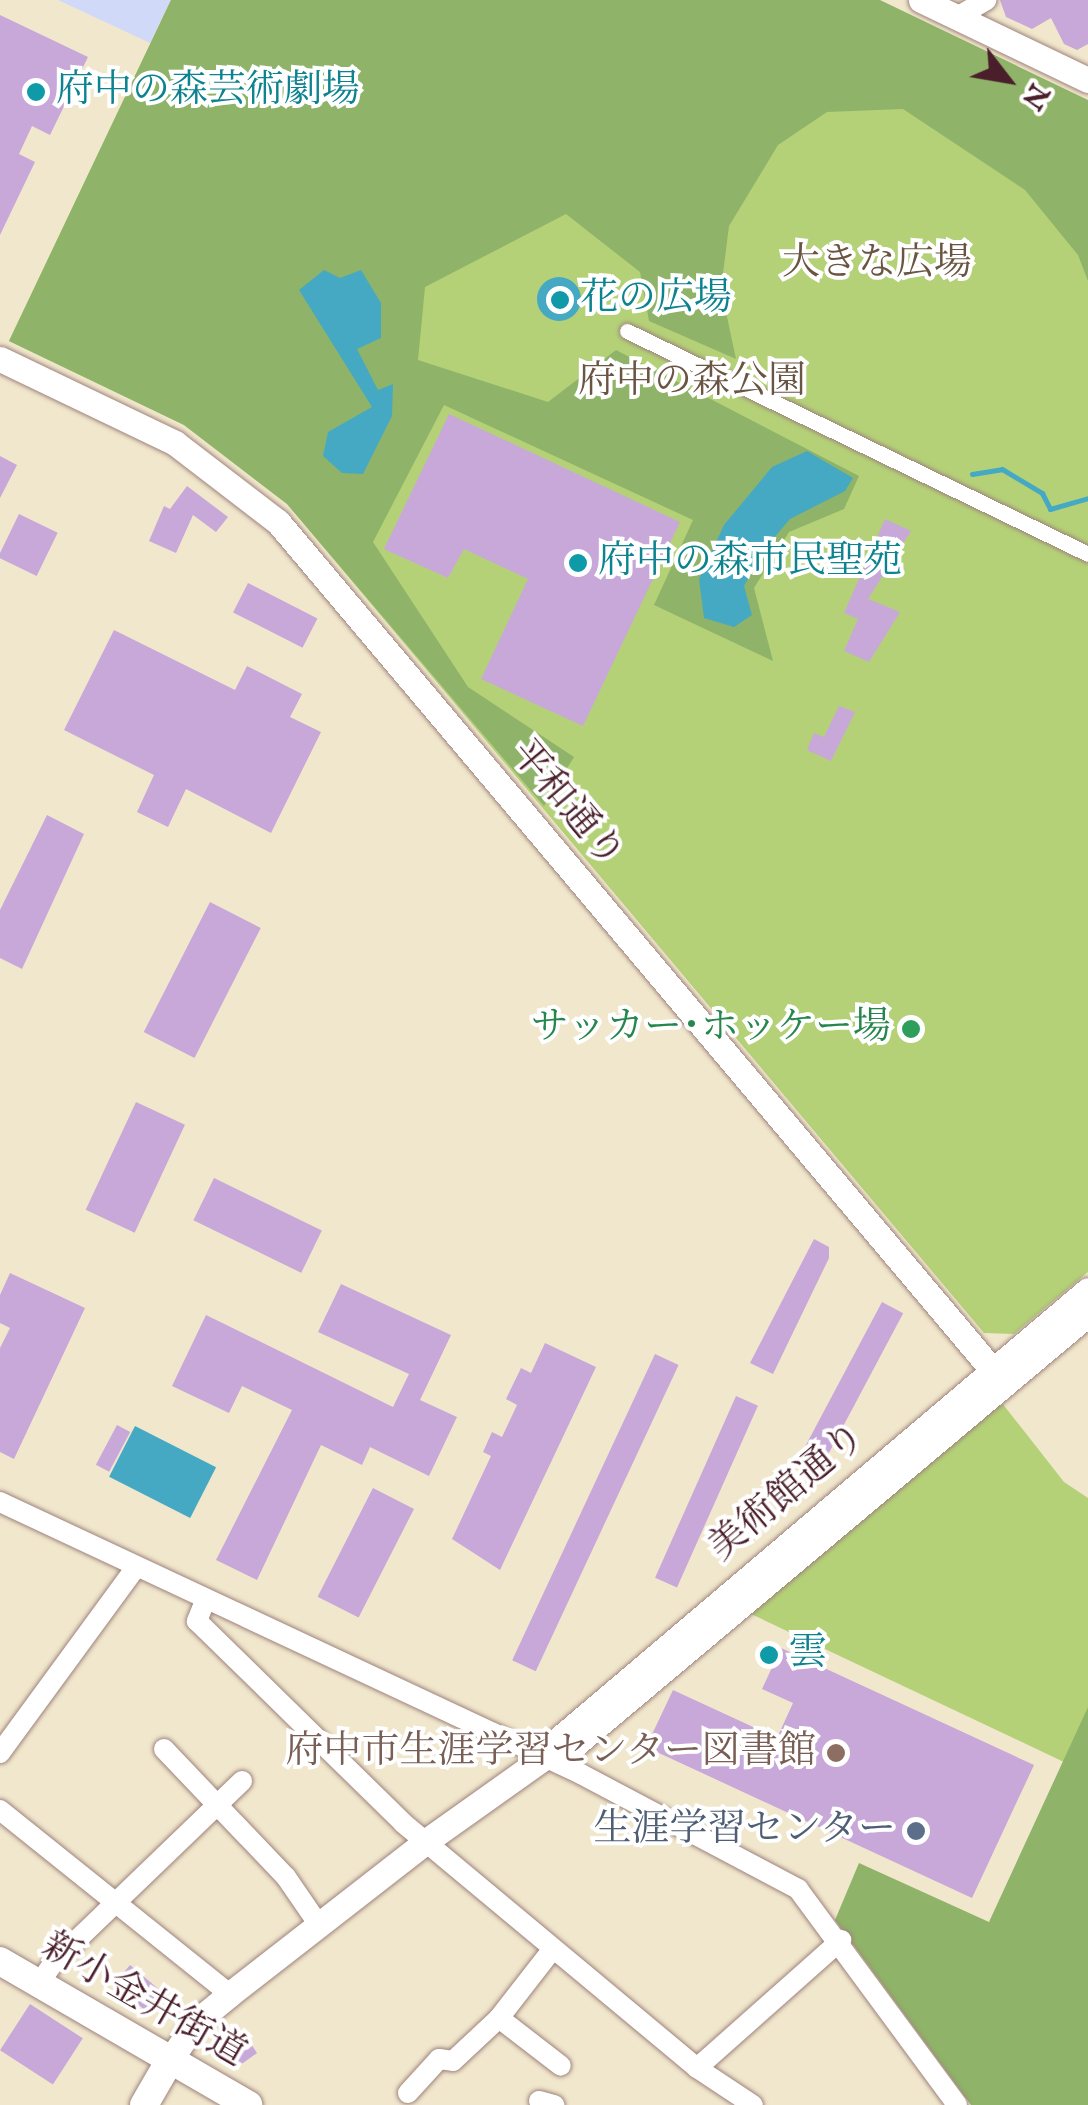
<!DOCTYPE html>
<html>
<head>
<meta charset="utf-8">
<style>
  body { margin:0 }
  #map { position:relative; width:1088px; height:2105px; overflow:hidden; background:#f1e7cd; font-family:"IM FELL English","Noto Serif JP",serif }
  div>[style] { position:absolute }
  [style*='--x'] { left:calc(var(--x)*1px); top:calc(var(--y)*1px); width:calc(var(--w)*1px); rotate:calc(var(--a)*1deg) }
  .built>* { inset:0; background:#d1d9f9 }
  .green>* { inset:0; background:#b4d178 }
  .forest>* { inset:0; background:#8fb368 }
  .water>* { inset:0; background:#45a9c4; transform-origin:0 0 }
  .round { border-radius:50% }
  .stream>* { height:5px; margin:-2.5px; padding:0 2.5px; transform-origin:2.5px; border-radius:2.5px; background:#45a9c4 }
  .building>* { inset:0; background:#c7a8d9; transform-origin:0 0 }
  .roads { filter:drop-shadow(0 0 2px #9e837c) drop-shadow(0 0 2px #9e837c) }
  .pedestrian>* { height:15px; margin:-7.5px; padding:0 7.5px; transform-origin:7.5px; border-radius:7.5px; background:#fff }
  .minor>* { height:20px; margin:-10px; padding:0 10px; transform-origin:10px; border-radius:10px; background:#fff }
  .tertiary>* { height:25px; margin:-12.5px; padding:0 12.5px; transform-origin:12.5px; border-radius:12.5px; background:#fff }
  .secondary>* { height:28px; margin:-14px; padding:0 14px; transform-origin:14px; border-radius:14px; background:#fff }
  .dots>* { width:28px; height:28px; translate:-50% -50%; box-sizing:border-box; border:5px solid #fff; border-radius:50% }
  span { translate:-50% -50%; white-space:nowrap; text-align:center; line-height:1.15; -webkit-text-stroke:8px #fff; paint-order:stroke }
  .culture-label { font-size:38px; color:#0d838f }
  .left { translate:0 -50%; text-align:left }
  .park-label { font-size:38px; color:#6a5442 }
  .street-label { font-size:38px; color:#4a1f2b }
  .leisure-label { font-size:38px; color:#27864d }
  .right { translate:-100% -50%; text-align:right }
  .education-label { font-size:38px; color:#785e54 }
  .service-label { font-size:38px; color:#4e5e75 }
  .north { position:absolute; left:958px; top:30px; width:100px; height:100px; -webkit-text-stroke:8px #fff; paint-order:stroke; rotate:121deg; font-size:28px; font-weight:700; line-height:40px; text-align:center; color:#4a1f2b }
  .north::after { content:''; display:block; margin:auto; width:35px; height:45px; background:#4a1f2b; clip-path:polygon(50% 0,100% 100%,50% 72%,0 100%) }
</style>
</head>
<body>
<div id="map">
  <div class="built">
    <i style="clip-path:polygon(58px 0,171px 0,150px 43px)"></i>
  </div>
  <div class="green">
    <i style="clip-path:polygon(171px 0,1088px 100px,1088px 1272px,1014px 1334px,984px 1333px,287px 504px,184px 425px,9px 341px)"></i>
    <i style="clip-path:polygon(1002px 1403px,1064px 1482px,1088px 1498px,1088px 1713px,1066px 1763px,749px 1613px)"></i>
  </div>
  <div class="forest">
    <i style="clip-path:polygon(171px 0,880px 0,1088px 100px,1088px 281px,1078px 255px,1025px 190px,903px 109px,827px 112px,778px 145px,729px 226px,721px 289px,736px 359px,649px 321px,640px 272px,566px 214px,425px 287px,418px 360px,548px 402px,616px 350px,859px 476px,844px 509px,789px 532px,754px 588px,773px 661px,654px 605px,693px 520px,444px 405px,373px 542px,468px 687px,574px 757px,544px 806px,287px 504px,184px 425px,9px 341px)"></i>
    <i style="clip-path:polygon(1088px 1707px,1088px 2105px,971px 2105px,835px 1920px,859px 1863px,989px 1922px)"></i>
  </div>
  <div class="water">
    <i style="clip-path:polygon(324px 270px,340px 278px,361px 270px,381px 303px,381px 338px,357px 349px,378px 390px,393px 384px,392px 416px,363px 474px,342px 473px,323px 456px,328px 432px,372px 407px,299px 290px)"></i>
    <i class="round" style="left:537px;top:277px;width:44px;height:44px"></i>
    <i style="clip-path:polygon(807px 451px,853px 478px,845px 491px,790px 519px,766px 547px,744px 586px,752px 615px,734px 627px,704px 618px,699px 579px,724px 525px,772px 467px)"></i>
    <i style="left:135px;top:1426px;width:91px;height:57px;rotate:27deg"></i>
  </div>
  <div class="stream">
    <i style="--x:972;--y:474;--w:30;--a:-9"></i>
    <i style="--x:1002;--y:469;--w:47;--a:31"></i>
    <i style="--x:1042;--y:493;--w:18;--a:63"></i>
    <i style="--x:1050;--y:509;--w:40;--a:-16"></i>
  </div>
  <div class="building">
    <i style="clip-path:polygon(1000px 0,1088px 0,1088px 44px,1077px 50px,1064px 44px,1051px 18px,1032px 29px,1006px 17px)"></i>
    <i style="clip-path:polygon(0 15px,88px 57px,50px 135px,32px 126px,19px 154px,35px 162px,0 235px)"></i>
    <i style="clip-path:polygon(449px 414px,680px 522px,583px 726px,481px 679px,528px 579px,464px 549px,448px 578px,384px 549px)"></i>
    <i style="clip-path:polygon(0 456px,17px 465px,0 498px)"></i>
    <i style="clip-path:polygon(187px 486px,228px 517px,216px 532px,193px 515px,176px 553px,149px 541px,164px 506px,170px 509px)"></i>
    <i style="left:19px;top:514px;width:43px;height:48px;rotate:26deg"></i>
    <i style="clip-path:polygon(885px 519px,911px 531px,868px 599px,900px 612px,869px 662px,844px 651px,858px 619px,844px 613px)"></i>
    <i style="left:248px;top:583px;width:78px;height:33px;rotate:27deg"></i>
    <i style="clip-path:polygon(114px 630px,235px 690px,247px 666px,302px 694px,290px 717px,321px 732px,271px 833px,186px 789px,168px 827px,137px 812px,154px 775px,64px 730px)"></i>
    <i style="clip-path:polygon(839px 706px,855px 712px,831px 761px,807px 750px,814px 733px,824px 737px)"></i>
    <i style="clip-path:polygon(47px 815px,84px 834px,22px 969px,0 958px,0 910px)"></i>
    <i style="left:210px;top:902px;width:57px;height:146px;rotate:27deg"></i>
    <i style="left:136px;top:1102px;width:54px;height:119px;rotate:25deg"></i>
    <i style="left:214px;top:1178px;width:120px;height:47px;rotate:26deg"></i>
    <i style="clip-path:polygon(814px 1239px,829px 1247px,829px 1258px,773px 1374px,750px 1363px)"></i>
    <i style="clip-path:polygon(10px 1273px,85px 1308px,14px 1459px,0 1452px,0 1348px,10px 1328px,0 1323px,0 1295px)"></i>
    <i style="clip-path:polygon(341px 1284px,451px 1335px,420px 1400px,457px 1417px,429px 1476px,370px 1447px,362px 1465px,321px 1445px,257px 1580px,216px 1560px,292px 1410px,242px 1386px,229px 1413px,172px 1386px,206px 1315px,393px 1407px,409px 1374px,318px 1332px)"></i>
    <i style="left:882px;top:1302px;width:24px;height:171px;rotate:28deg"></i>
    <i style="clip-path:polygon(545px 1343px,596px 1367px,500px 1570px,452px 1539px,491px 1456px,483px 1452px,492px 1432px,502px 1437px,517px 1405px,506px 1399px,521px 1368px,531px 1373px)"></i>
    <i style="left:655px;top:1354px;width:26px;height:338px;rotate:25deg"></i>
    <i style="left:736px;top:1396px;width:24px;height:199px;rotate:24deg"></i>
    <i style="left:117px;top:1425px;width:15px;height:45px;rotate:28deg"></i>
    <i style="left:373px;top:1488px;width:46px;height:122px;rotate:27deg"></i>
    <i style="clip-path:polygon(781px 1648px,1034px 1765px,972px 1898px,646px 1747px,673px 1690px,777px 1738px,793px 1703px,762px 1689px)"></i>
    <i style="left:130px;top:1965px;width:43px;height:25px;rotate:40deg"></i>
    <i style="left:30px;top:2004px;width:63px;height:55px;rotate:33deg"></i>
    <i style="clip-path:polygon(245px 2035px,257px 2053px,236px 2068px,216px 2055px)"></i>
  </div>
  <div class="roads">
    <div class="pedestrian">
      <i style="--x:627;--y:331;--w:512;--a:25.81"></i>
    </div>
    <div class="minor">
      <i style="--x:957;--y:17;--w:34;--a:-30"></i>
      <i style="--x:0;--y:1502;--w:642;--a:25.09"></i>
      <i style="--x:581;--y:1774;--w:246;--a:27.9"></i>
      <i style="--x:798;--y:1889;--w:268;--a:53.6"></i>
      <i style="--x:205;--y:1601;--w:22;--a:112"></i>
      <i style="--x:197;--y:1621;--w:289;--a:44.4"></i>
      <i style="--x:403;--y:1823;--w:383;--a:39.8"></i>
      <i style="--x:697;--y:2068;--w:67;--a:33.5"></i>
      <i style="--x:164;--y:1749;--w:177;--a:46.4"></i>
      <i style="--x:286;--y:1877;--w:58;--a:55.5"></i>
      <i style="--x:0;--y:1753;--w:230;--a:-53.8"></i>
      <i style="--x:0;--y:1810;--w:295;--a:38.7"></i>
      <i style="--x:39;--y:1984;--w:27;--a:-56"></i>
      <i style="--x:54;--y:1962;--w:261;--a:-43.9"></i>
      <i style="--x:499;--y:2018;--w:78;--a:37.7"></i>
      <i style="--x:697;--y:2068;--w:193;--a:-41.6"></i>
      <i style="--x:408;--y:2093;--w:46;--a:-47.6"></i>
      <i style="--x:439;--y:2059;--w:14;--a:8"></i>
      <i style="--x:453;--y:2061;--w:63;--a:-43.1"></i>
      <i style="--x:499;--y:2018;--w:86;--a:-52.1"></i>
      <i style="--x:539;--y:2101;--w:16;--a:15"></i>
    </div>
    <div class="tertiary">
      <i style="--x:921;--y:0;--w:185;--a:25.6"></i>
      <i style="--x:0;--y:359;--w:194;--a:25.6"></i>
      <i style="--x:175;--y:443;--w:130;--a:37.5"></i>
      <i style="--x:278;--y:522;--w:1127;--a:49.89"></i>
      <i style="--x:547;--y:1749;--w:709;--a:-40.31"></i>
      <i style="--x:170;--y:2060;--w:46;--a:-55.6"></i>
      <i style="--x:196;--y:2022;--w:44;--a:-39.5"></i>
      <i style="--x:230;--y:1994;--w:247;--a:-37.9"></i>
      <i style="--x:425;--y:1842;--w:145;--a:-35.4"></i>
      <i style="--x:543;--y:1758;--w:25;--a:-16"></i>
      <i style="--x:567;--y:1751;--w:680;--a:-39.99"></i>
    </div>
    <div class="secondary">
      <i style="--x:0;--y:1961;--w:287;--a:30.1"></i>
      <i style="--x:144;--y:2105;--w:52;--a:-60"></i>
    </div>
  </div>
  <div class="dots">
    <i style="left:36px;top:92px;background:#0f9aa8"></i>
    <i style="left:560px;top:300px;background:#0f9aa8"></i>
    <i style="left:578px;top:563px;background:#0f9aa8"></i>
    <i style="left:911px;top:1029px;background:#2e9e5b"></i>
    <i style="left:769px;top:1655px;background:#0f9aa8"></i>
    <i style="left:836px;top:1753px;background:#8d6e63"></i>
    <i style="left:916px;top:1831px;background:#5c6f8a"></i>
  </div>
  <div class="culture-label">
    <span class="left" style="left:56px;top:92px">府中の森芸術劇場</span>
    <span class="left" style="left:580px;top:300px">花の広場</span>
    <span class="left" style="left:598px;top:563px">府中の森市民聖苑</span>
    <span class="left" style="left:789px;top:1655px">雲</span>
  </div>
  <div class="park-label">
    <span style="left:877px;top:265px">大きな広場</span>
    <span style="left:692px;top:383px">府中の森公園</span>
  </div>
  <div class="street-label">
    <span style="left:566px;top:805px;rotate:50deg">平和通り</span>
    <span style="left:788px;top:1493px;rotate:-40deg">美術館通り</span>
    <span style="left:143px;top:2001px;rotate:30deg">新小金井街道</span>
  </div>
  <div class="leisure-label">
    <span class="right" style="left:891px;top:1029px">サッカー･ホッケー場</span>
  </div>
  <div class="education-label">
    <span class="right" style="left:816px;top:1753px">府中市生涯学習センター図書館</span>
  </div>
  <div class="service-label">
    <span class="right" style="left:896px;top:1831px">生涯学習センター</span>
  </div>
  <div class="north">N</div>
</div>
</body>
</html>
